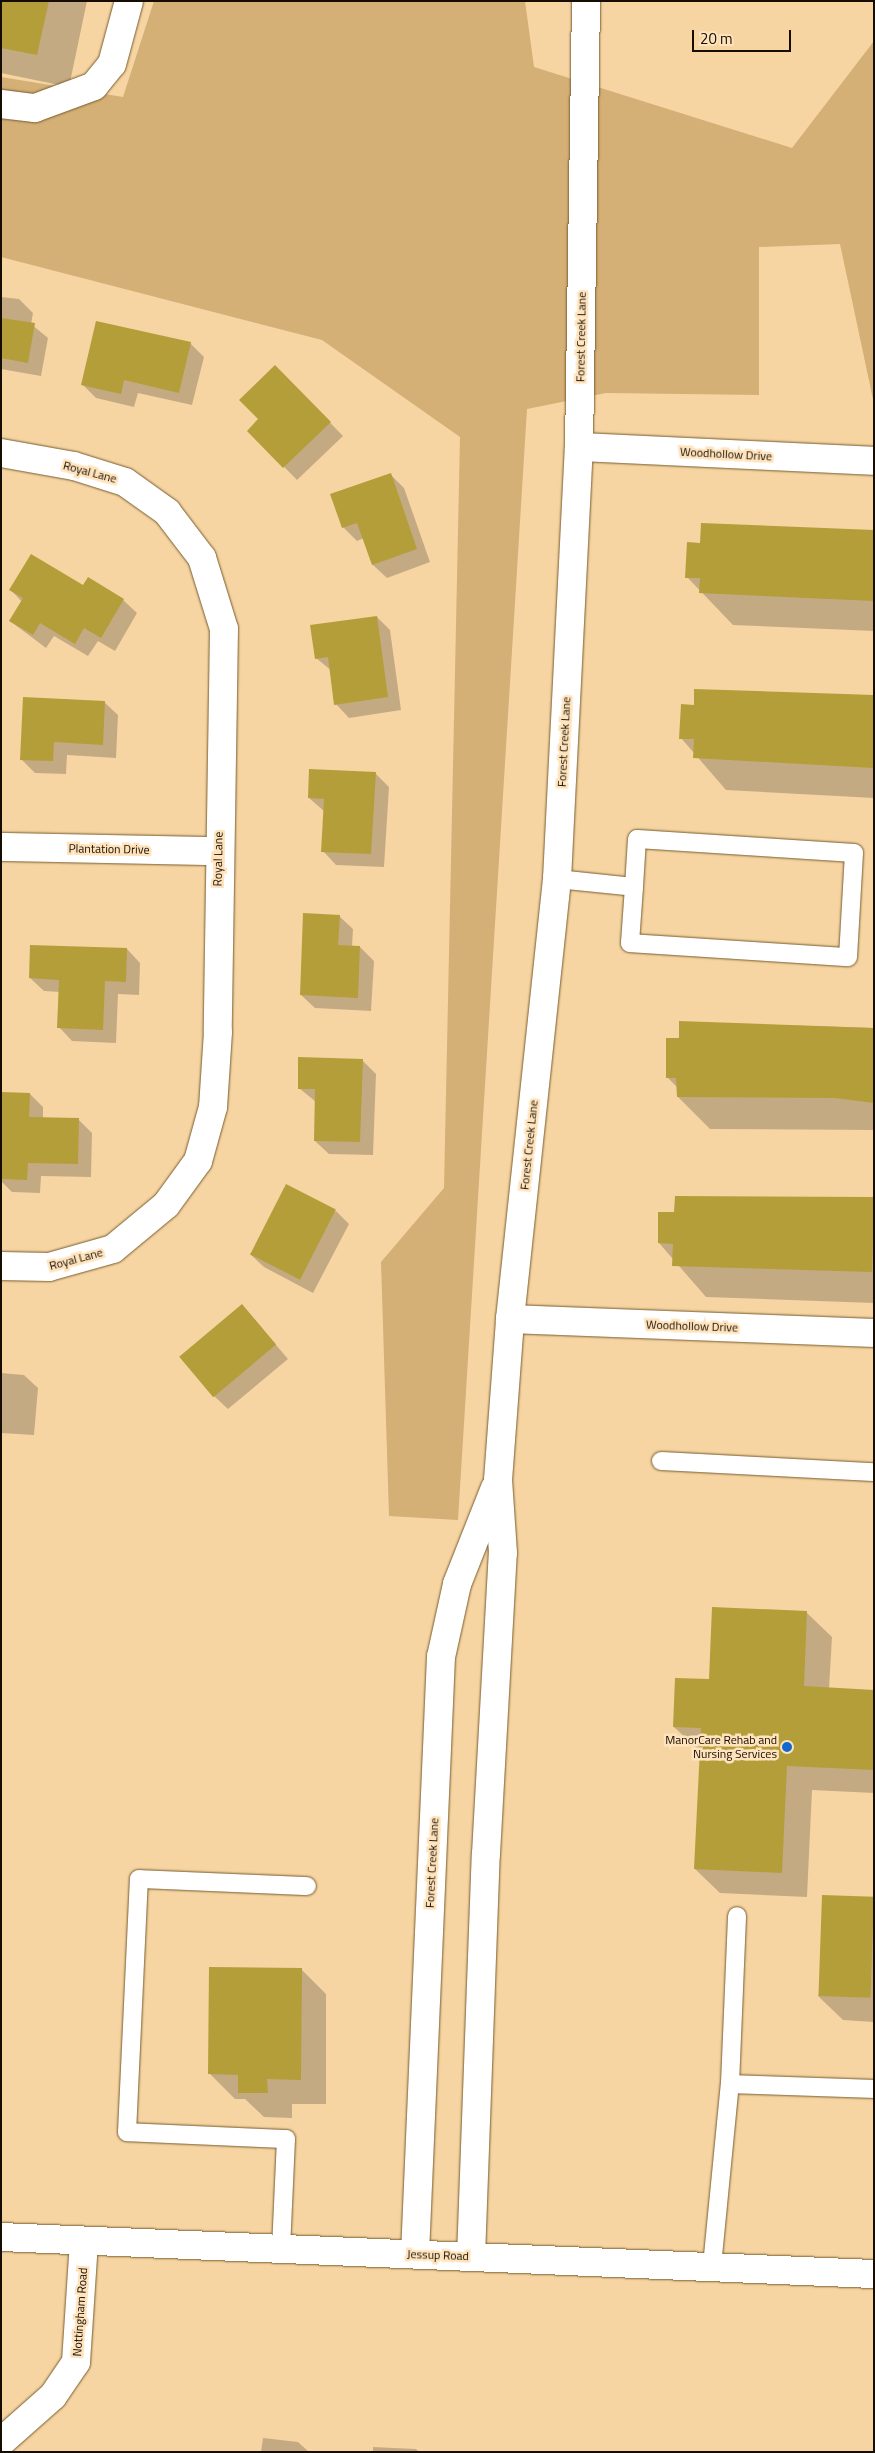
<!DOCTYPE html>
<html>
<head>
<meta charset="utf-8">
<style>
  body { margin:0 }
  #map { position:relative; width:875px; height:2453px; overflow:hidden; background:#f6d5a3; font-family:"Titillium Web",sans-serif }
  div>[style] { position:absolute }
  [style*='--x'] { left:calc(var(--x)*1px); top:calc(var(--y)*1px); width:calc(var(--w)*1px); rotate:calc(var(--a)*1deg) }
  .green>* { inset:0; background:#d4af76 }
  .shadow>* { inset:0; background:#0003 }
  .building>* { inset:0; background:#b39e3a; transform-origin:0 0 }
  .roads { filter:drop-shadow(0 0 1px #795c2e) drop-shadow(0 0 1px #795c2e) }
  .service>* { height:18px; margin:-9px; padding:0 9px; transform-origin:9px; border-radius:9px; background:#fff }
  .minor>* { height:28px; margin:-14px; padding:0 14px; transform-origin:14px; border-radius:14px; background:#fff }
  .tertiary>* { height:28px; margin:-14px; padding:0 14px; transform-origin:14px; border-radius:14px; background:#fff }
  .dots>* { width:14px; height:14px; translate:-50% -50%; box-sizing:border-box; border:2px solid #fee3bc; border-radius:50% }
  span { translate:-50% -50%; white-space:nowrap; text-align:center; line-height:1.15; -webkit-text-stroke:5px #fee3bc; paint-order:stroke }
  .street-label { font-size:12px; color:#170c00 }
  .poi-label { font-size:12px; color:#170c00 }
  .right { translate:-100% -50%; text-align:right }
  .frame { position:absolute; inset:0; border:2px solid #170c00; pointer-events:none }
  .scale { position:absolute; left:692px; top:30px; width:99px; height:22px; box-sizing:border-box; border:2px solid #170c00; border-top:0; padding-left:6px; font-size:15px; line-height:18px; white-space:nowrap; color:#170c00; -webkit-text-stroke:4px #fee3bc; paint-order:stroke }
</style>
</head>
<body>
<div id="map">
  <div class="green">
    <i style="clip-path:polygon(154px 1px,525px 1px,534px 67px,792px 148px,874px 41px,874px 404px,840px 244px,759px 247px,759px 395px,606px 393px,527px 409px,458px 1520px,389px 1516px,381px 1262px,444px 1188px,460px 437px,322px 340px,1px 257px,1px 77px,123px 97px)"></i>
  </div>
  <div class="shadow">
    <i style="clip-path:polygon(1px 1px,87px 1px,69px 87px,1px 73px)"></i>
    <i style="clip-path:polygon(1px 297px,19px 299px,33px 313px,31px 324px,48px 338px,41px 376px,1px 369px)"></i>
    <i style="clip-path:polygon(190px 343px,204px 357px,192px 405px,138px 393px,134px 407px,96px 398px,83px 385px)"></i>
    <i style="clip-path:polygon(275px 366px,343px 436px,297px 480px,249px 431px,260px 419px)"></i>
    <i style="clip-path:polygon(390px 474px,404px 488px,430px 562px,387px 578px,373px 565px,364px 538px,357px 541px,343px 527px)"></i>
    <i style="clip-path:polygon(874px 532px,874px 631px,733px 625px,687px 577px)"></i>
    <i style="clip-path:polygon(83px 586px,123px 600px,137px 613px,115px 651px,98px 641px,88px 656px,54px 636px,46px 648px,10px 621px,22px 602px,11px 590px)"></i>
    <i style="clip-path:polygon(377px 617px,390px 630px,401px 710px,349px 718px,336px 704px,332px 671px,316px 658px)"></i>
    <i style="clip-path:polygon(874px 696px,874px 798px,726px 790px,681px 738px,695px 706px)"></i>
    <i style="clip-path:polygon(104px 702px,118px 715px,116px 758px,67px 755px,66px 774px,35px 773px,21px 759px)"></i>
    <i style="clip-path:polygon(376px 774px,389px 787px,384px 867px,336px 865px,323px 851px,325px 812px,309px 798px)"></i>
    <i style="clip-path:polygon(339px 916px,353px 929px,352px 947px,360px 947px,374px 961px,371px 1011px,315px 1008px,301px 995px)"></i>
    <i style="clip-path:polygon(127px 949px,140px 963px,139px 995px,118px 994px,116px 1043px,72px 1041px,59px 1027px,60px 992px,44px 991px,30px 978px)"></i>
    <i style="clip-path:polygon(680px 1022px,874px 1028px,874px 1130px,710px 1129px,678px 1097px,678px 1088px,667px 1077px,680px 1039px)"></i>
    <i style="clip-path:polygon(362px 1060px,376px 1074px,373px 1155px,329px 1154px,315px 1141px,316px 1102px,299px 1088px)"></i>
    <i style="clip-path:polygon(1px 1093px,30px 1094px,43px 1107px,43px 1118px,79px 1120px,92px 1133px,91px 1177px,41px 1176px,40px 1193px,12px 1192px,1px 1181px)"></i>
    <i style="clip-path:polygon(874px 1199px,874px 1303px,706px 1297px,659px 1243px)"></i>
    <i style="clip-path:polygon(336px 1211px,349px 1224px,313px 1293px,264px 1267px,250px 1254px)"></i>
    <i style="clip-path:polygon(242px 1305px,288px 1359px,228px 1409px,214px 1396px)"></i>
    <i style="clip-path:polygon(1px 1373px,24px 1375px,38px 1388px,34px 1435px,1px 1433px)"></i>
    <i style="clip-path:polygon(807px 1613px,832px 1637px,829px 1689px,874px 1691px,874px 1793px,812px 1790px,807px 1897px,720px 1893px,695px 1869px,701px 1752px,674px 1727px,710px 1680px)"></i>
    <i style="clip-path:polygon(874px 1899px,874px 2022px,843px 2020px,818px 1996px)"></i>
    <i style="clip-path:polygon(301px 1969px,326px 1994px,326px 2104px,292px 2104px,292px 2118px,264px 2117px,245px 2099px,235px 2099px,210px 2074px)"></i>
    <i style="clip-path:polygon(263px 2438px,298px 2442px,309px 2452px,261px 2452px)"></i>
    <i style="clip-path:polygon(373px 2447px,416px 2449px,419px 2452px,373px 2452px)"></i>
  </div>
  <div class="building">
    <i style="clip-path:polygon(1px 1px,49px 1px,37px 55px,1px 48px)"></i>
    <i style="clip-path:polygon(1px 318px,35px 323px,28px 363px,1px 358px)"></i>
    <i style="clip-path:polygon(96px 321px,191px 342px,179px 393px,124px 380px,121px 394px,81px 385px)"></i>
    <i style="clip-path:polygon(275px 365px,331px 422px,283px 468px,247px 431px,258px 419px,239px 400px)"></i>
    <i style="clip-path:polygon(391px 473px,417px 549px,372px 565px,357px 523px,342px 528px,330px 494px)"></i>
    <i style="clip-path:polygon(701px 523px,874px 530px,874px 601px,699px 593px,700px 578px,685px 578px,687px 542px,700px 543px)"></i>
    <i style="clip-path:polygon(31px 554px,83px 585px,88px 577px,124px 599px,101px 638px,84px 628px,75px 644px,40px 623px,33px 635px,9px 621px,23px 598px,9px 590px)"></i>
    <i style="clip-path:polygon(377px 616px,388px 697px,334px 705px,328px 657px,315px 659px,310px 625px)"></i>
    <i style="clip-path:polygon(694px 689px,874px 695px,874px 768px,693px 758px,694px 739px,679px 739px,681px 704px,694px 705px)"></i>
    <i style="clip-path:polygon(23px 697px,105px 701px,103px 745px,54px 742px,53px 761px,20px 760px)"></i>
    <i style="clip-path:polygon(309px 769px,376px 772px,371px 854px,321px 852px,324px 799px,308px 798px)"></i>
    <i style="clip-path:polygon(303px 913px,340px 915px,338px 945px,360px 946px,358px 998px,300px 995px)"></i>
    <i style="clip-path:polygon(30px 945px,127px 948px,126px 982px,105px 981px,103px 1030px,57px 1028px,59px 980px,29px 978px)"></i>
    <i style="clip-path:polygon(679px 1021px,874px 1028px,874px 1103px,835px 1098px,677px 1097px,676px 1078px,666px 1078px,666px 1038px,679px 1038px)"></i>
    <i style="clip-path:polygon(298px 1057px,363px 1059px,360px 1142px,314px 1141px,315px 1089px,298px 1089px)"></i>
    <i style="clip-path:polygon(1px 1092px,30px 1093px,29px 1117px,79px 1118px,78px 1164px,28px 1163px,27px 1180px,1px 1179px)"></i>
    <i style="left:286px;top:1184px;width:56px;height:79px;rotate:27deg"></i>
    <i style="clip-path:polygon(675px 1196px,874px 1197px,872px 1272px,672px 1266px,673px 1244px,658px 1243px,658px 1212px,674px 1212px)"></i>
    <i style="left:242px;top:1304px;width:53px;height:82px;rotate:50deg"></i>
    <i style="clip-path:polygon(712px 1607px,807px 1611px,804px 1686px,874px 1690px,874px 1770px,787px 1766px,782px 1873px,694px 1869px,701px 1728px,673px 1727px,675px 1678px,709px 1679px)"></i>
    <i style="left:822px;top:1895px;width:52px;height:101px;rotate:2deg"></i>
    <i style="clip-path:polygon(209px 1967px,302px 1968px,301px 2080px,267px 2079px,268px 2093px,238px 2093px,238px 2075px,208px 2074px)"></i>
  </div>
  <div class="roads">
    <div class="service">
      <i style="--x:557;--y:879;--w:77;--a:5.9"></i>
      <i style="--x:634;--y:887;--w:56;--a:94.1"></i>
      <i style="--x:630;--y:943;--w:218;--a:3.7"></i>
      <i style="--x:848;--y:957;--w:104;--a:-86.7"></i>
      <i style="--x:854;--y:853;--w:217;--a:-176.3"></i>
      <i style="--x:637;--y:839;--w:48;--a:93.6"></i>
      <i style="--x:661;--y:1461;--w:213;--a:3"></i>
      <i style="--x:730;--y:2084;--w:144;--a:2"></i>
      <i style="--x:281;--y:2249;--w:110;--a:-87.4"></i>
      <i style="--x:286;--y:2139;--w:159;--a:-177.5"></i>
      <i style="--x:127;--y:2132;--w:253;--a:-87.3"></i>
      <i style="--x:139;--y:1879;--w:168;--a:2.4"></i>
      <i style="--x:712;--y:2266;--w:183;--a:-84.4"></i>
      <i style="--x:730;--y:2084;--w:168;--a:-87.6"></i>
    </div>
    <div class="minor">
      <i style="--x:1;--y:104;--w:34;--a:7"></i>
      <i style="--x:35;--y:108;--w:63;--a:-20.4"></i>
      <i style="--x:94;--y:86;--w:28;--a:-51"></i>
      <i style="--x:112;--y:64;--w:65;--a:-74.9"></i>
      <i style="--x:579;--y:447;--w:295;--a:2.7"></i>
      <i style="--x:1;--y:453;--w:74;--a:10.1"></i>
      <i style="--x:74;--y:466;--w:53;--a:17.4"></i>
      <i style="--x:125;--y:482;--w:52;--a:35.5"></i>
      <i style="--x:167;--y:512;--w:58;--a:52.7"></i>
      <i style="--x:202;--y:558;--w:74;--a:72.8"></i>
      <i style="--x:224;--y:629;--w:403;--a:90.9"></i>
      <i style="--x:218;--y:1032;--w:75;--a:93.8"></i>
      <i style="--x:213;--y:1107;--w:56;--a:105.5"></i>
      <i style="--x:198;--y:1161;--w:54;--a:126"></i>
      <i style="--x:166;--y:1205;--w:69;--a:140.3"></i>
      <i style="--x:113;--y:1249;--w:66;--a:164.3"></i>
      <i style="--x:49;--y:1267;--w:48;--a:-178.8"></i>
      <i style="--x:1;--y:847;--w:216;--a:1.1"></i>
      <i style="--x:510;--y:1319;--w:364;--a:2.2"></i>
      <i style="--x:415;--y:2254;--w:598;--a:-87.51"></i>
      <i style="--x:441;--y:1657;--w:75;--a:-77.6"></i>
      <i style="--x:457;--y:1584;--w:103;--a:-68.4"></i>
      <i style="--x:471;--y:2257;--w:403;--a:-87.9"></i>
      <i style="--x:486;--y:1854;--w:301;--a:-86.8"></i>
      <i style="--x:503;--y:1553;--w:73;--a:-93.9"></i>
      <i style="--x:498;--y:1480;--w:161;--a:-85.7"></i>
      <i style="--x:510;--y:1319;--w:443;--a:-83.9"></i>
      <i style="--x:557;--y:879;--w:433;--a:-87.1"></i>
      <i style="--x:579;--y:447;--w:446;--a:-89.1"></i>
      <i style="--x:1;--y:2442;--w:69;--a:-41.5"></i>
      <i style="--x:53;--y:2396;--w:41;--a:-55.9"></i>
      <i style="--x:76;--y:2362;--w:121;--a:-86.2"></i>
    </div>
    <div class="tertiary">
      <i style="--x:1;--y:2237;--w:874;--a:2.43"></i>
    </div>
  </div>
  <div class="dots">
    <i style="left:787px;top:1747px;background:#1367d0"></i>
  </div>
  <div class="street-label">
    <span style="left:581px;top:337px;rotate:-89deg">Forest Creek Lane</span>
    <span style="left:726px;top:454px;rotate:3deg">Woodhollow Drive</span>
    <span style="left:90px;top:472px;rotate:15deg">Royal Lane</span>
    <span style="left:564px;top:742px;rotate:-87deg">Forest Creek Lane</span>
    <span style="left:109px;top:849px;rotate:1deg">Plantation Drive</span>
    <span style="left:218px;top:859px;rotate:-89deg">Royal Lane</span>
    <span style="left:529px;top:1145px;rotate:-84deg">Forest Creek Lane</span>
    <span style="left:76px;top:1259px;rotate:-15deg">Royal Lane</span>
    <span style="left:692px;top:1326px;rotate:2deg">Woodhollow Drive</span>
    <span style="left:432px;top:1863px;rotate:-87deg">Forest Creek Lane</span>
    <span style="left:438px;top:2255px;rotate:2deg">Jessup Road</span>
    <span style="left:80px;top:2312px;rotate:-86deg">Nottingham Road</span>
  </div>
  <div class="poi-label">
    <span class="right" style="left:777px;top:1747px">ManorCare Rehab and<br>Nursing Services</span>
  </div>
  <div class="frame"></div>
  <div class="scale">20 m</div>
</div>
</body>
</html>
